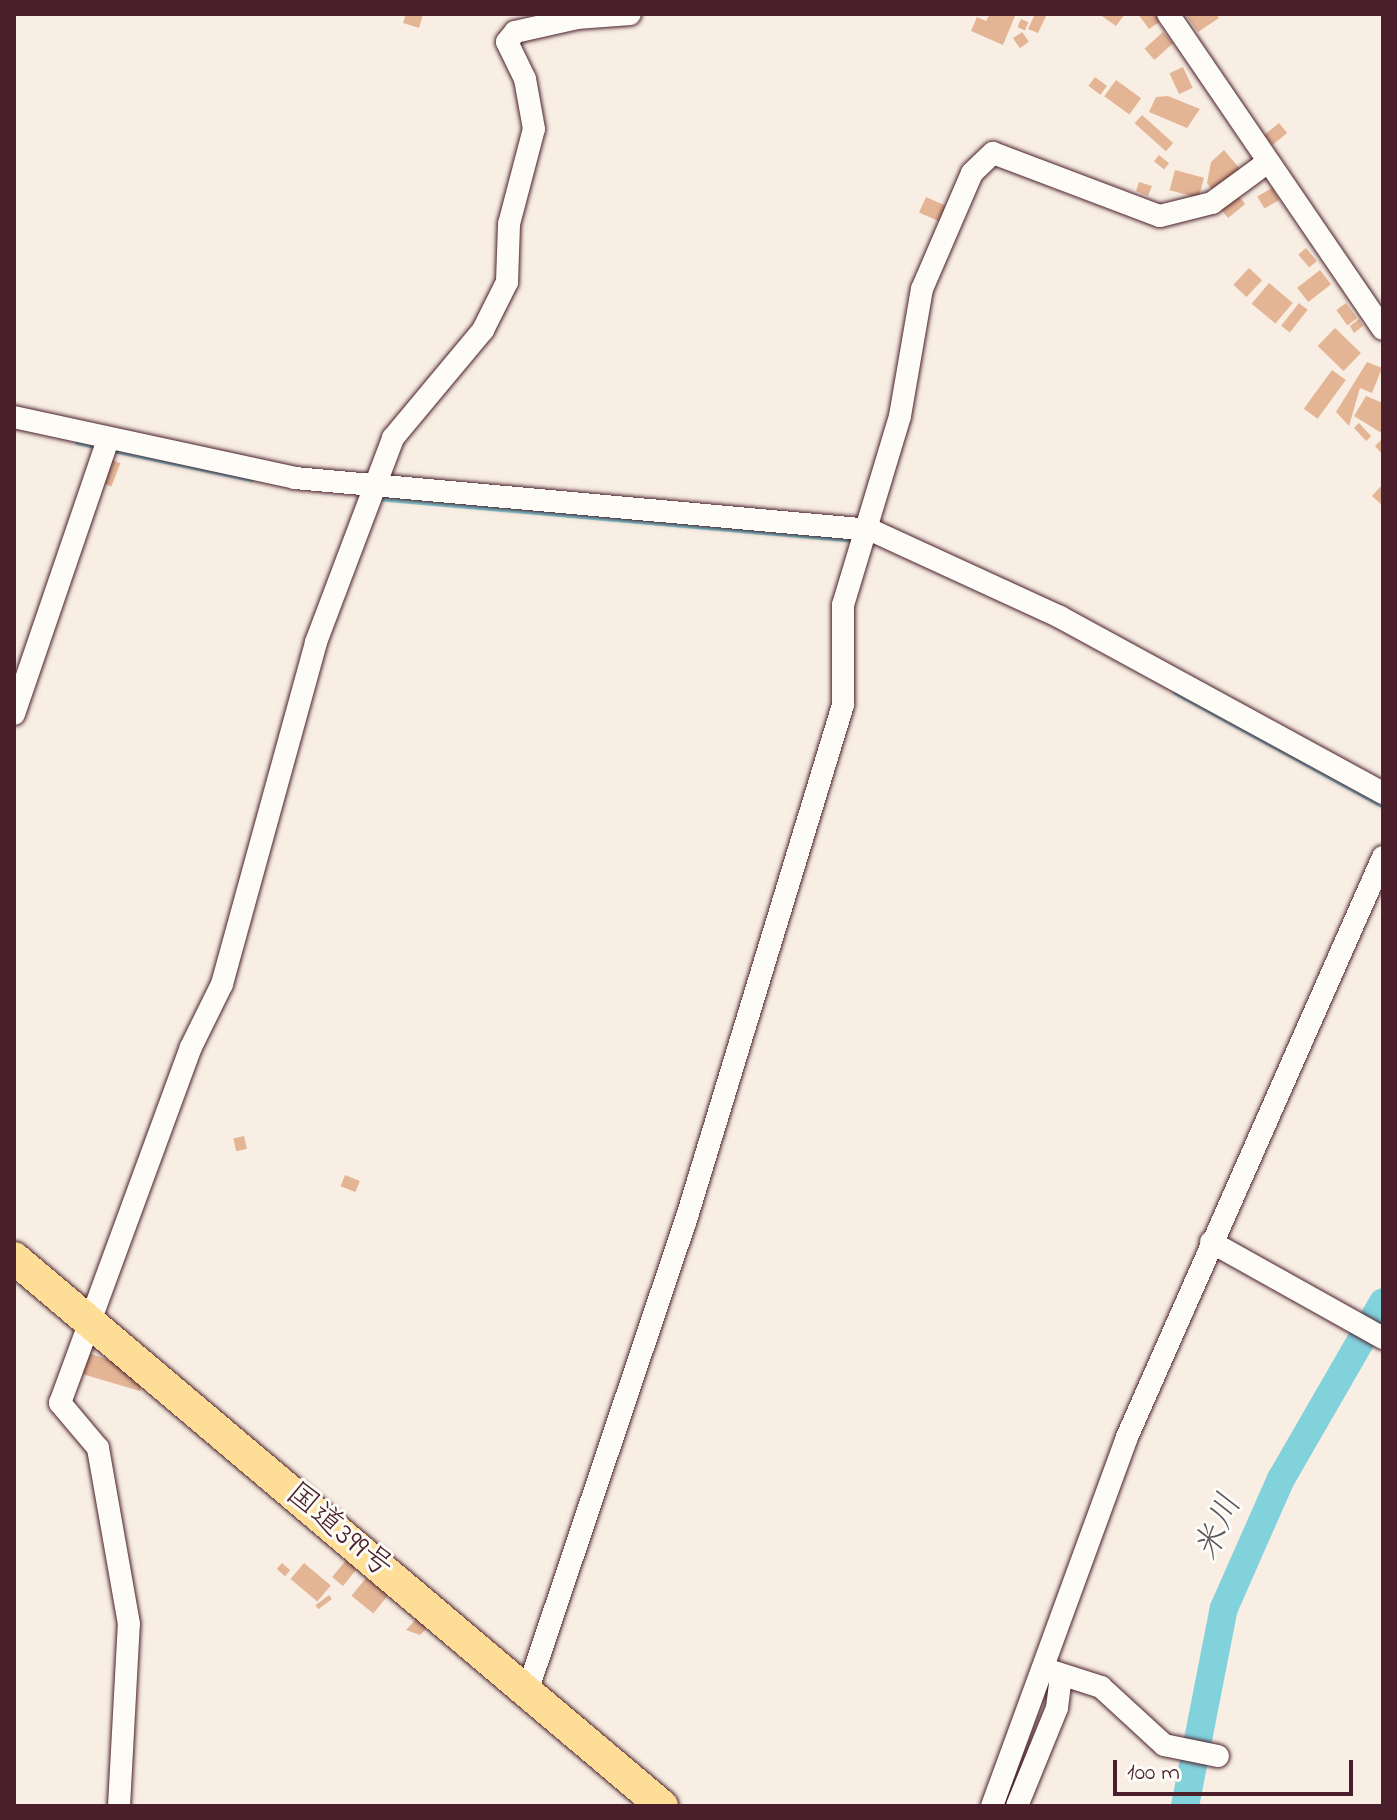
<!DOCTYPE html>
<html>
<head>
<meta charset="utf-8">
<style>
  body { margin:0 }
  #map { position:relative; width:1397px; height:1820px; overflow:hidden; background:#f8eee3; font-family:"Indie Flower","Klee One",sans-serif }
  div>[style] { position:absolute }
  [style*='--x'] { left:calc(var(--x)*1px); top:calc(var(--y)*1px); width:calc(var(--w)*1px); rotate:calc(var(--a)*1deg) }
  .stream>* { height:5px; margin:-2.5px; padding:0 2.5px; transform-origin:2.5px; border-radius:2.5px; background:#82d2dc }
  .river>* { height:28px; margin:-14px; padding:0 14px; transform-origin:14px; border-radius:14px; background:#82d2dc }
  .building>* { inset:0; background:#e4b595; transform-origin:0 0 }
  .roads { filter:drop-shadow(0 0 2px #4a1f2b) drop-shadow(0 0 2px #4a1f2b) }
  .minor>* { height:22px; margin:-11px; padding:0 11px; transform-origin:11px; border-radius:11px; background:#fdfcf7 }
  .highway>* { height:32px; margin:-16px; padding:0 16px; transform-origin:16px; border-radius:16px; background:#fedd96 }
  span { translate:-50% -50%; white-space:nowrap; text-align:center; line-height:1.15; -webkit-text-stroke:6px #fdfcf7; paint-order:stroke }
  .street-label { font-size:32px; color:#4a1f2b }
  .water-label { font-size:34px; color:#5b5560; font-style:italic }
  .frame { position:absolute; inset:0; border:16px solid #4a1f2b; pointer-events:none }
  .scale { position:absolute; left:1113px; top:1760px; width:240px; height:36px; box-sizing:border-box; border:4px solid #4a1f2b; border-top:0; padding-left:10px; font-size:24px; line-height:28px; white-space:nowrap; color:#4a1f2b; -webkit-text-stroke:6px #fdfcf7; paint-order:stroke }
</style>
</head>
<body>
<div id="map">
  <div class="stream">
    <i style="--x:77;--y:442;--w:23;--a:13"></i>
    <i style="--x:113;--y:450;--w:141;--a:11.9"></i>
    <i style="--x:376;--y:498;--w:482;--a:5"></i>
    <i style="--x:1175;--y:692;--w:237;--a:28.7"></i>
  </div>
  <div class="river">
    <i style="--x:1185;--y:1806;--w:202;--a:-78.9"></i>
    <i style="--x:1224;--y:1608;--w:141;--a:-66.2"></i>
    <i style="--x:1281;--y:1479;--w:204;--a:-60"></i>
  </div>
  <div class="building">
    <i style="clip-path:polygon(406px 14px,423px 14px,419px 28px,403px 23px)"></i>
    <i style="clip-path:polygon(990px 14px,1015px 16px,1003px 45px,971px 31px,977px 17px,986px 21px)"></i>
    <i style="clip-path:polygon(1035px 14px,1047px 14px,1038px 33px,1028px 29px)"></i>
    <i style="clip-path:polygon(1099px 14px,1125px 14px,1116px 26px)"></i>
    <i style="clip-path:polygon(1138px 14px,1156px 14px,1161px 21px,1149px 29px)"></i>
    <i style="clip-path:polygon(1185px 14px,1216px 14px,1219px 18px,1198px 32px)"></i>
    <i style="left:1021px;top:19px;width:8px;height:9px;rotate:23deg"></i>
    <i style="left:1022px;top:32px;width:12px;height:11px;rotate:55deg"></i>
    <i style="left:1163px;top:32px;width:15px;height:25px;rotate:48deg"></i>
    <i style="left:1183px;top:67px;width:23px;height:15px;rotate:65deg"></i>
    <i style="left:1095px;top:77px;width:15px;height:11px;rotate:37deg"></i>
    <i style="left:1116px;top:80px;width:31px;height:20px;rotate:36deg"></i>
    <i style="clip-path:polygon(1168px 96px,1200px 109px,1187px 128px,1149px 112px,1156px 97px)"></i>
    <i style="left:1142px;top:115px;width:42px;height:11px;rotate:42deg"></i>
    <i style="left:1279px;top:123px;width:13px;height:19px;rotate:51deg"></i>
    <i style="clip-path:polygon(1224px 150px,1241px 170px,1214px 192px,1207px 183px,1211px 162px)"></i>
    <i style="left:1159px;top:155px;width:13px;height:8px;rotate:39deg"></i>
    <i style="left:1175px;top:170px;width:30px;height:21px;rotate:15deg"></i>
    <i style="clip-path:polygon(1139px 182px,1152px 186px,1148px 196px,1136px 191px)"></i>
    <i style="left:1272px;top:188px;width:14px;height:17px;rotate:60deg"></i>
    <i style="left:1237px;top:194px;width:13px;height:22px;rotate:51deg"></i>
    <i style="left:926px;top:197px;width:27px;height:17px;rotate:24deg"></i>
    <i style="left:1306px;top:248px;width:17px;height:10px;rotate:50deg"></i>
    <i style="left:1249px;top:268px;width:18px;height:23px;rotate:43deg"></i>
    <i style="left:1320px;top:270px;width:18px;height:29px;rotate:52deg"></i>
    <i style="left:1269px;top:283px;width:31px;height:27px;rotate:40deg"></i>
    <i style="left:1299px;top:303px;width:11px;height:29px;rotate:38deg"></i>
    <i style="left:1346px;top:303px;width:19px;height:12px;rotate:54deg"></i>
    <i style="clip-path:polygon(1359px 319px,1363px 326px,1354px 333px,1350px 326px)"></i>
    <i style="left:1335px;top:328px;width:36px;height:25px;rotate:44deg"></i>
    <i style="clip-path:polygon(1367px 362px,1382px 368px,1372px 393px,1360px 388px,1349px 426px,1336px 412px)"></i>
    <i style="left:1332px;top:370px;width:17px;height:48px;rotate:36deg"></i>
    <i style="clip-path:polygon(1366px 396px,1383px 403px,1383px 434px,1354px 416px)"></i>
    <i style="left:1359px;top:423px;width:18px;height:7px;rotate:47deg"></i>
    <i style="clip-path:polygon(1383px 438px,1383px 455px,1375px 446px)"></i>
    <i style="left:112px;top:460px;width:9px;height:25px;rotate:21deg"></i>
    <i style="clip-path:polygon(1383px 484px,1383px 506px,1372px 496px)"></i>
    <i style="left:244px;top:1136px;width:13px;height:11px;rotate:77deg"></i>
    <i style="left:345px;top:1175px;width:16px;height:12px;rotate:22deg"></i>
    <i style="clip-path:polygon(88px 1353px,122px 1364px,144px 1380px,140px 1391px,82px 1374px)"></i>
    <i style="left:346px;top:1560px;width:14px;height:22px;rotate:39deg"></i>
    <i style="left:282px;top:1563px;width:11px;height:8px;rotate:41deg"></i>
    <i style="left:304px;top:1563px;width:35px;height:21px;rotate:40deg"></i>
    <i style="left:366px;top:1578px;width:28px;height:23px;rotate:39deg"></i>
    <i style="left:329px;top:1595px;width:5px;height:17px;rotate:53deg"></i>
    <i style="clip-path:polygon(418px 1617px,428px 1627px,420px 1635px,406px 1630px)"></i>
  </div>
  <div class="roads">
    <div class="minor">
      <i style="--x:1168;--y:14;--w:381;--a:55.7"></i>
      <i style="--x:14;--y:417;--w:288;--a:12.2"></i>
      <i style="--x:295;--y:478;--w:578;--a:5.16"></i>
      <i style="--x:871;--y:530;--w:208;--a:24.7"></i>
      <i style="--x:1060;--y:617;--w:368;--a:28.6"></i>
      <i style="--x:14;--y:714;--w:290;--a:-71.1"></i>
      <i style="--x:1211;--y:1242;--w:197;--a:29.2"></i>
      <i style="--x:1045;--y:1669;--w:59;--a:17.8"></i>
      <i style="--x:1101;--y:1687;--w:86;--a:42.6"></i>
      <i style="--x:1164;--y:1745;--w:55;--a:11.5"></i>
      <i style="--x:527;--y:1692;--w:498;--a:-71.4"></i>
      <i style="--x:686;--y:1220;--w:538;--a:-73.05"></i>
      <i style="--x:843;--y:705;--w:100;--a:-90"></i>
      <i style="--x:843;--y:605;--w:197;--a:-73.2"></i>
      <i style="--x:900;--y:416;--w:129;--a:-80.2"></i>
      <i style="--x:922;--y:289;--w:126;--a:-66.7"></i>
      <i style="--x:972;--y:173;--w:29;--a:-44"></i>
      <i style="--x:993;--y:153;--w:178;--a:20.7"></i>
      <i style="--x:1160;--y:216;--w:54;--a:-14"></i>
      <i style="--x:1212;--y:203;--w:69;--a:-36.2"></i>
      <i style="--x:119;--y:1806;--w:182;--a:-86.9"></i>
      <i style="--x:129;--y:1624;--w:179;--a:-100"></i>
      <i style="--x:98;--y:1448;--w:59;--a:-130.2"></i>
      <i style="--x:60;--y:1403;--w:379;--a:-69.8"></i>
      <i style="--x:191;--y:1047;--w:70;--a:-63.8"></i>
      <i style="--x:222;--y:984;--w:355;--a:-74.6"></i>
      <i style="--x:316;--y:642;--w:218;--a:-69.3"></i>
      <i style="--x:393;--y:438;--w:141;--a:-50.2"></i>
      <i style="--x:483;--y:330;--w:54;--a:-63.4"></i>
      <i style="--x:507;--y:282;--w:58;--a:-88"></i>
      <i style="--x:509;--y:224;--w:98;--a:-75.3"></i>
      <i style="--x:534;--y:129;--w:51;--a:-100.2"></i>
      <i style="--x:525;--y:79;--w:41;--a:-115.9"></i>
      <i style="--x:507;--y:42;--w:13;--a:-51"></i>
      <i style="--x:515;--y:32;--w:64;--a:-12.7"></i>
      <i style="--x:577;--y:18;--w:53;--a:-4.3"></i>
      <i style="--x:992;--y:1806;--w:393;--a:-69.9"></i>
      <i style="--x:1127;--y:1437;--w:634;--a:-66.18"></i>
      <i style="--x:1017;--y:1806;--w:106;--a:-67.8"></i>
      <i style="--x:1057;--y:1708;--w:33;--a:-83"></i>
    </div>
    <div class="highway">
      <i style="--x:14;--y:1258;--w:849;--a:40.22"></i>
    </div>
  </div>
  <div class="street-label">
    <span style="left:338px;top:1532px;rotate:40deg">国道399号</span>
  </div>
  <div class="water-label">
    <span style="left:1220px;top:1528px;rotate:-66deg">米川</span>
  </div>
  <div class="frame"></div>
  <div class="scale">100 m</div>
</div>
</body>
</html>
